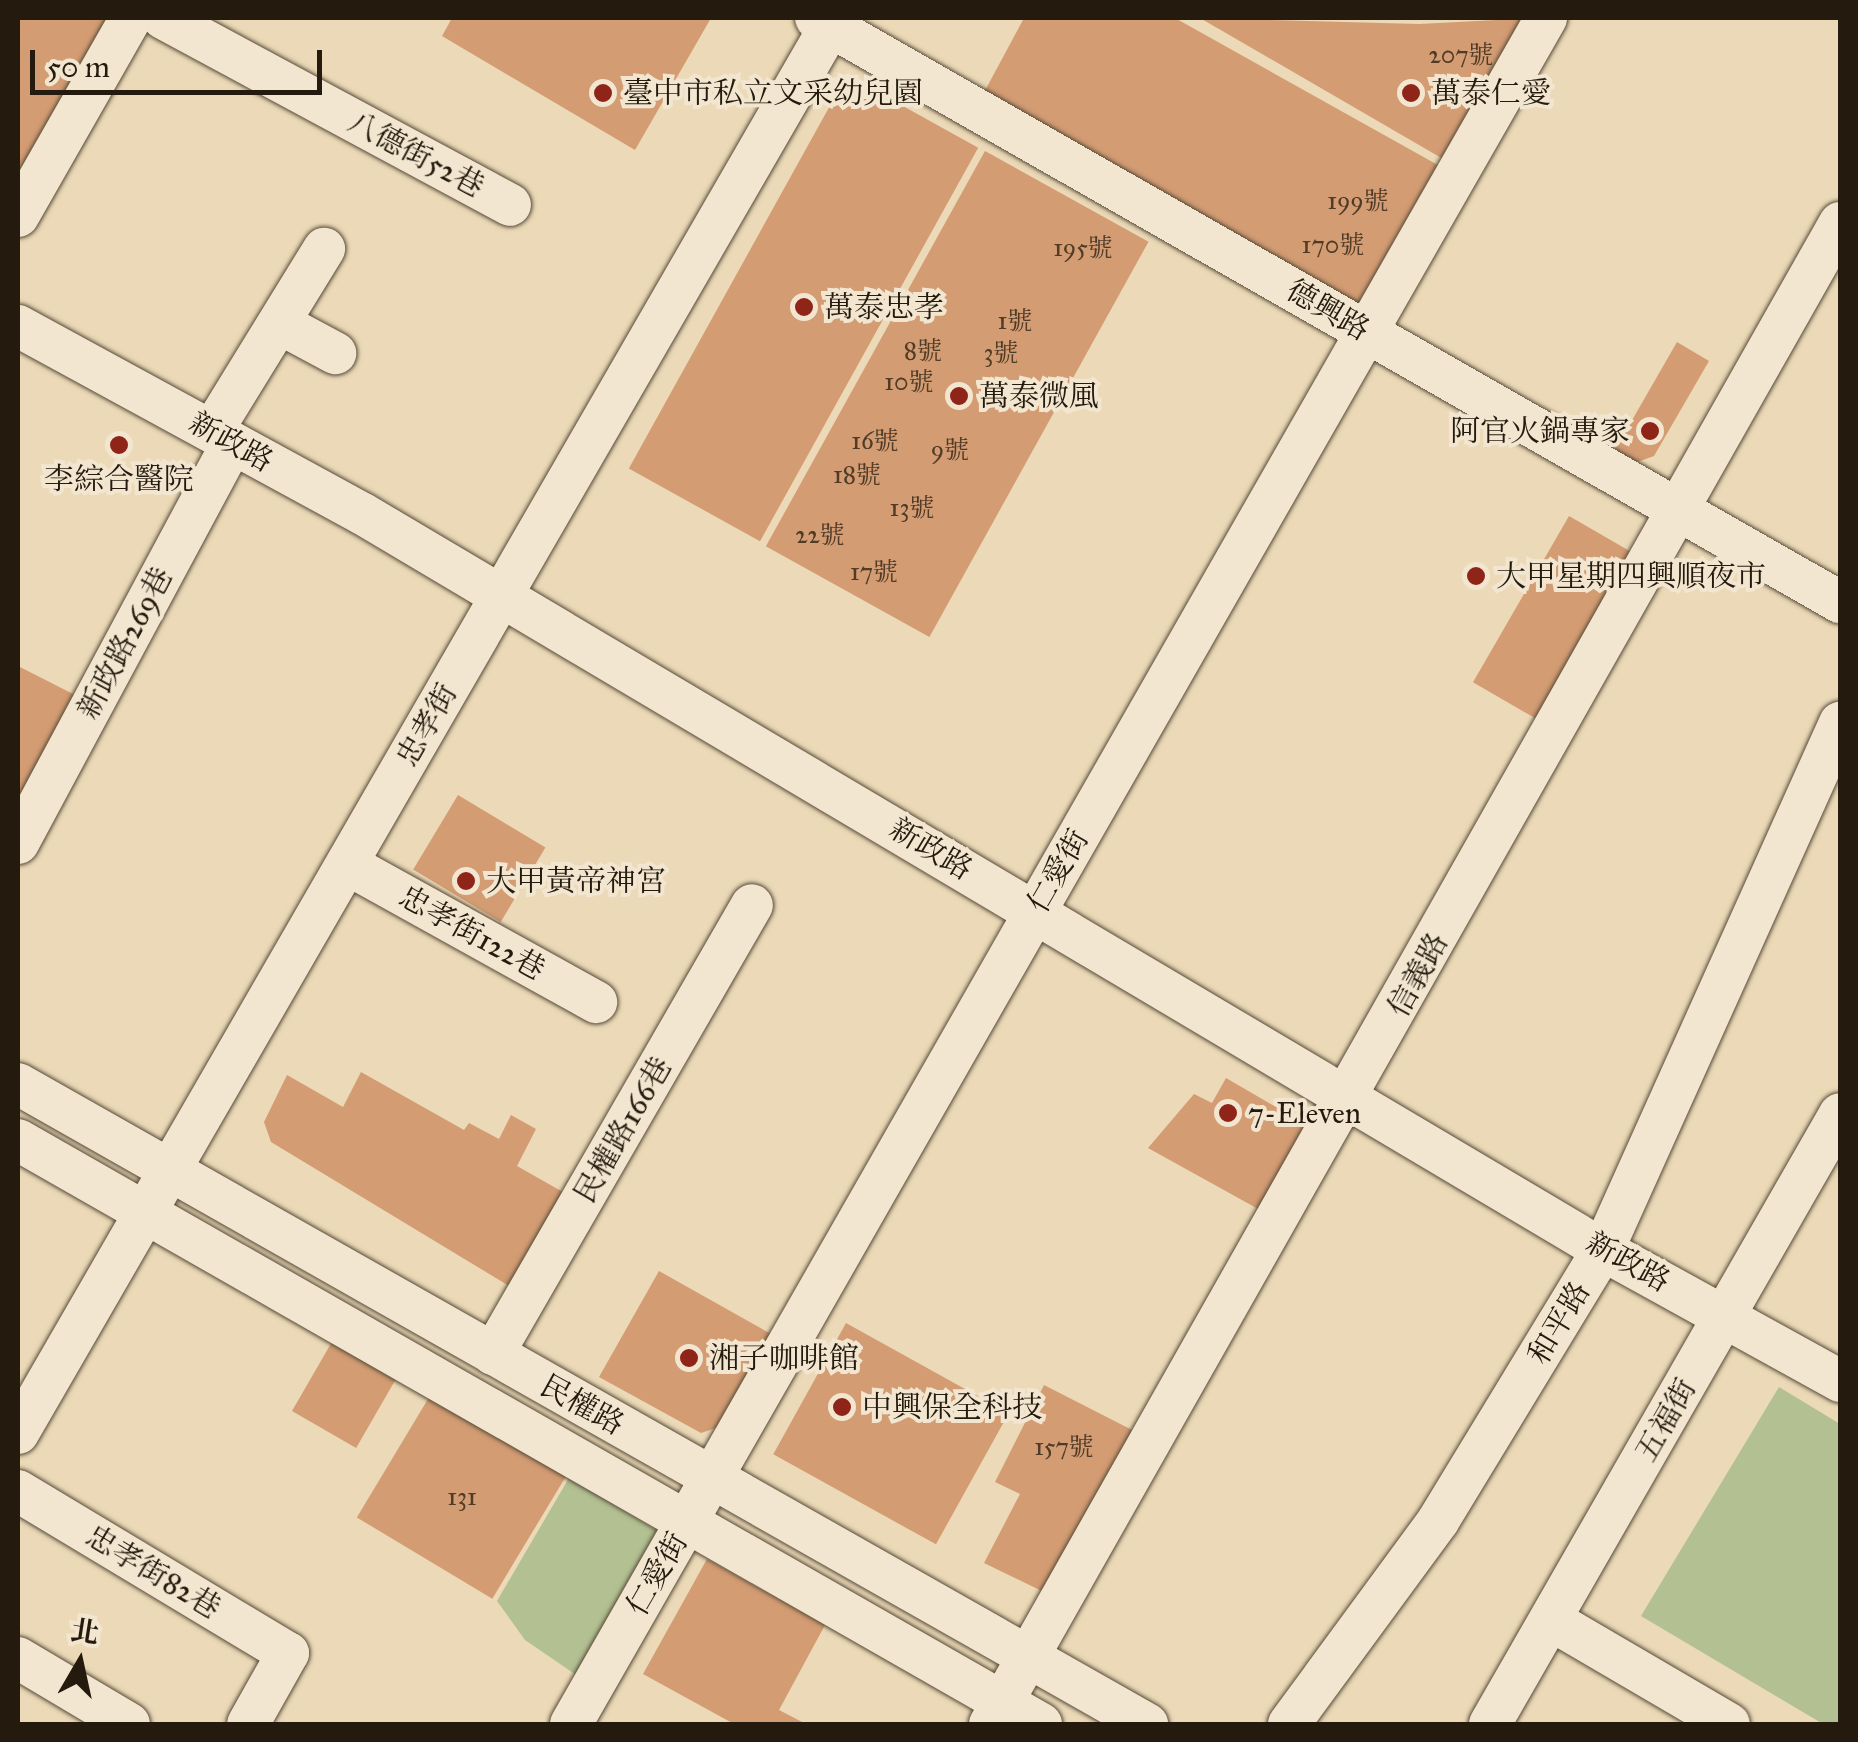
<!DOCTYPE html>
<html>
<head>
<meta charset="utf-8">
<style>
  body { margin:0 }
  #map { position:relative; width:1858px; height:1742px; overflow:hidden; background:#ebd9b7; font-family:"IM FELL Great Primer","Noto Serif TC",serif }
  div>[style] { position:absolute }
  [style*='--x'] { left:calc(var(--x)*1px); top:calc(var(--y)*1px); width:calc(var(--w)*1px); rotate:calc(var(--a)*1deg) }
  .green>* { inset:0; background:#b2c092 }
  .building>* { inset:0; background:#d39c73; transform-origin:0 0 }
  .roads { filter:drop-shadow(0 0 2px #564a38) drop-shadow(0 0 2px #564a38) }
  .minor>* { height:42px; margin:-21px; padding:0 21px; transform-origin:21px; border-radius:21px; background:#f2e6d0 }
  .dots>* { width:28px; height:28px; translate:-50% -50%; box-sizing:border-box; border:5px solid #f2e6d0; border-radius:50% }
  span { translate:-50% -50%; white-space:nowrap; text-align:center; line-height:1.15; -webkit-text-stroke:8px #f2e6d0; paint-order:stroke }
  .number-label { font-size:25px; color:#503b27 }
  .number-label span { -webkit-text-stroke-width:0 }
  .poi-label { font-size:30px; color:#241b0e }
  .left { translate:0 -50%; text-align:left }
  .right { translate:-100% -50%; text-align:right }
  .street-label { font-size:30px; color:#241b0e }
  .frame { position:absolute; inset:0; border:20px solid #241b0e; pointer-events:none }
  .north { position:absolute; left:30px; top:1612px; width:100px; height:100px; -webkit-text-stroke:8px #f2e6d0; paint-order:stroke; rotate:9deg; font-size:28px; font-weight:700; line-height:40px; text-align:center; color:#241b0e }
  .north::after { content:''; display:block; margin:auto; width:35px; height:45px; background:#241b0e; clip-path:polygon(50% 0,100% 100%,50% 72%,0 100%) }
  .scale { position:absolute; left:30px; top:50px; width:292px; height:45px; box-sizing:border-box; border:5px solid #241b0e; border-top:0; padding-left:12px; font-size:30px; line-height:35px; white-space:nowrap; color:#241b0e; -webkit-text-stroke:8px #f2e6d0; paint-order:stroke }
</style>
</head>
<body>
<div id="map">
  <div class="green">
    <i style="clip-path:polygon(1779px 1387px,1840px 1424px,1840px 1724px,1823px 1724px,1641px 1616px)"></i>
    <i style="clip-path:polygon(569px 1478px,668px 1537px,585px 1681px,525px 1640px,497px 1601px)"></i>
  </div>
  <div class="building">
    <i style="clip-path:polygon(18px 18px,107px 18px,18px 184px)"></i>
    <i style="clip-path:polygon(452px 18px,711px 18px,635px 150px,442px 36px)"></i>
    <i style="clip-path:polygon(1024px 18px,1175px 18px,1445px 169px,1364px 309px,981px 98px)"></i>
    <i style="clip-path:polygon(1200px 18px,1419px 24px,1537px 18px,1450px 163px)"></i>
    <i style="left:847px;top:75px;width:150px;height:450px;rotate:29deg"></i>
    <i style="left:985px;top:151px;width:187px;height:452px;rotate:29deg"></i>
    <i style="clip-path:polygon(1677px 342px,1709px 361px,1654px 456px,1629px 465px,1612px 455px)"></i>
    <i style="left:1569px;top:516px;width:78px;height:192px;rotate:30deg"></i>
    <i style="clip-path:polygon(18px 666px,75px 695px,18px 811px)"></i>
    <i style="left:458px;top:795px;width:102px;height:87px;rotate:31deg"></i>
    <i style="clip-path:polygon(361px 1072px,464px 1130px,469px 1123px,499px 1139px,511px 1115px,536px 1129px,517px 1166px,577px 1200px,524px 1295px,271px 1142px,264px 1122px,287px 1075px,343px 1107px)"></i>
    <i style="clip-path:polygon(1226px 1078px,1305px 1124px,1260px 1210px,1148px 1148px,1194px 1094px,1212px 1103px)"></i>
    <i style="clip-path:polygon(659px 1271px,780px 1339px,731px 1423px,701px 1433px,599px 1377px)"></i>
    <i style="left:846px;top:1323px;width:186px;height:150px;rotate:29deg"></i>
    <i style="left:333px;top:1340px;width:74px;height:82px;rotate:30deg"></i>
    <i style="clip-path:polygon(1044px 1385px,1138px 1433px,1050px 1595px,984px 1563px,1020px 1494px,995px 1482px)"></i>
    <i style="left:431px;top:1394px;width:158px;height:144px;rotate:31deg"></i>
    <i style="clip-path:polygon(707px 1559px,825px 1625px,779px 1710px,806px 1724px,734px 1724px,643px 1674px)"></i>
  </div>
  <div class="roads">
    <div class="minor">
      <i style="--x:163;--y:18;--w:394;--a:28.3"></i>
      <i style="--x:816;--y:18;--w:1179;--a:29.7"></i>
      <i style="--x:18;--y:216;--w:228;--a:-60.3"></i>
      <i style="--x:279;--y:323;--w:64;--a:28.2"></i>
      <i style="--x:18;--y:326;--w:393;--a:28.6"></i>
      <i style="--x:363;--y:514;--w:1442;--a:30.69"></i>
      <i style="--x:1603;--y:1250;--w:271;--a:28.9"></i>
      <i style="--x:212;--y:431;--w:214;--a:-58.4"></i>
      <i style="--x:18;--y:843;--w:453;--a:-61.8"></i>
      <i style="--x:347;--y:864;--w:285;--a:29"></i>
      <i style="--x:18;--y:1084;--w:1298;--a:29.55"></i>
      <i style="--x:18;--y:1140;--w:1178;--a:29.72"></i>
      <i style="--x:493;--y:1354;--w:518;--a:-60.02"></i>
      <i style="--x:18;--y:1433;--w:1634;--a:-60"></i>
      <i style="--x:18;--y:1491;--w:315;--a:31"></i>
      <i style="--x:288;--y:1653;--w:81;--a:119.4"></i>
      <i style="--x:1551;--y:1620;--w:206;--a:30.3"></i>
      <i style="--x:18;--y:1658;--w:129;--a:30.7"></i>
      <i style="--x:571;--y:1724;--w:1965;--a:-60.25"></i>
      <i style="--x:990;--y:1724;--w:1725;--a:-60.48"></i>
      <i style="--x:1289;--y:1724;--w:252;--a:-53.7"></i>
      <i style="--x:1438;--y:1521;--w:317;--a:-58.7"></i>
      <i style="--x:1603;--y:1250;--w:578;--a:-65.79"></i>
      <i style="--x:1490;--y:1724;--w:703;--a:-60.15"></i>
    </div>
  </div>
  <div class="dots">
    <i style="left:603px;top:93px;background:#8f2418"></i>
    <i style="left:1411px;top:93px;background:#8f2418"></i>
    <i style="left:804px;top:307px;background:#8f2418"></i>
    <i style="left:959px;top:396px;background:#8f2418"></i>
    <i style="left:1650px;top:431px;background:#8f2418"></i>
    <i style="left:119px;top:445px;background:#8f2418"></i>
    <i style="left:1476px;top:576px;background:#8f2418"></i>
    <i style="left:466px;top:881px;background:#8f2418"></i>
    <i style="left:1228px;top:1113px;background:#8f2418"></i>
    <i style="left:689px;top:1358px;background:#8f2418"></i>
    <i style="left:842px;top:1407px;background:#8f2418"></i>
  </div>
  <div class="number-label">
    <span style="left:1461px;top:55px">207號</span>
    <span style="left:1358px;top:201px">199號</span>
    <span style="left:1333px;top:245px">170號</span>
    <span style="left:1083px;top:248px">195號</span>
    <span style="left:1015px;top:321px">1號</span>
    <span style="left:923px;top:351px">8號</span>
    <span style="left:1001px;top:353px">3號</span>
    <span style="left:909px;top:382px">10號</span>
    <span style="left:875px;top:441px">16號</span>
    <span style="left:950px;top:450px">9號</span>
    <span style="left:857px;top:475px">18號</span>
    <span style="left:912px;top:508px">13號</span>
    <span style="left:820px;top:535px">22號</span>
    <span style="left:874px;top:572px">17號</span>
    <span style="left:1064px;top:1447px">157號</span>
    <span style="left:462px;top:1497px">131</span>
  </div>
  <div class="poi-label">
    <span class="left" style="left:623px;top:93px">臺中市私立文采幼兒園</span>
    <span class="left" style="left:1431px;top:93px">萬泰仁愛</span>
    <span class="left" style="left:824px;top:307px">萬泰忠孝</span>
    <span class="left" style="left:979px;top:396px">萬泰微風</span>
    <span class="right" style="left:1630px;top:431px">阿官火鍋專家</span>
    <span style="left:119px;top:479px">李綜合醫院</span>
    <span class="left" style="left:1496px;top:576px">大甲星期四興順夜市</span>
    <span class="left" style="left:486px;top:881px">大甲黃帝神宮</span>
    <span class="left" style="left:1248px;top:1113px">7-Eleven</span>
    <span class="left" style="left:709px;top:1358px">湘子咖啡館</span>
    <span class="left" style="left:862px;top:1407px">中興保全科技</span>
  </div>
  <div class="street-label">
    <span style="left:416px;top:154px;rotate:28deg">八德街52巷</span>
    <span style="left:1328px;top:310px;rotate:30deg">德興路</span>
    <span style="left:231px;top:442px;rotate:29deg">新政路</span>
    <span style="left:125px;top:643px;rotate:-62deg">新政路269巷</span>
    <span style="left:427px;top:725px;rotate:-60deg">忠孝街</span>
    <span style="left:931px;top:849px;rotate:31deg">新政路</span>
    <span style="left:1058px;top:871px;rotate:-60deg">仁愛街</span>
    <span style="left:472px;top:933px;rotate:29deg">忠孝街122巷</span>
    <span style="left:1418px;top:975px;rotate:-61deg">信義路</span>
    <span style="left:623px;top:1130px;rotate:-60deg">民權路166巷</span>
    <span style="left:1628px;top:1262px;rotate:29deg">新政路</span>
    <span style="left:1559px;top:1323px;rotate:-59deg">和平路</span>
    <span style="left:582px;top:1405px;rotate:29deg">民權路</span>
    <span style="left:1666px;top:1420px;rotate:-60deg">五福街</span>
    <span style="left:153px;top:1572px;rotate:31deg">忠孝街82巷</span>
    <span style="left:657px;top:1574px;rotate:-60deg">仁愛街</span>
  </div>
  <div class="frame"></div>
  <div class="north">北</div>
  <div class="scale">50 m</div>
</div>
</body>
</html>
